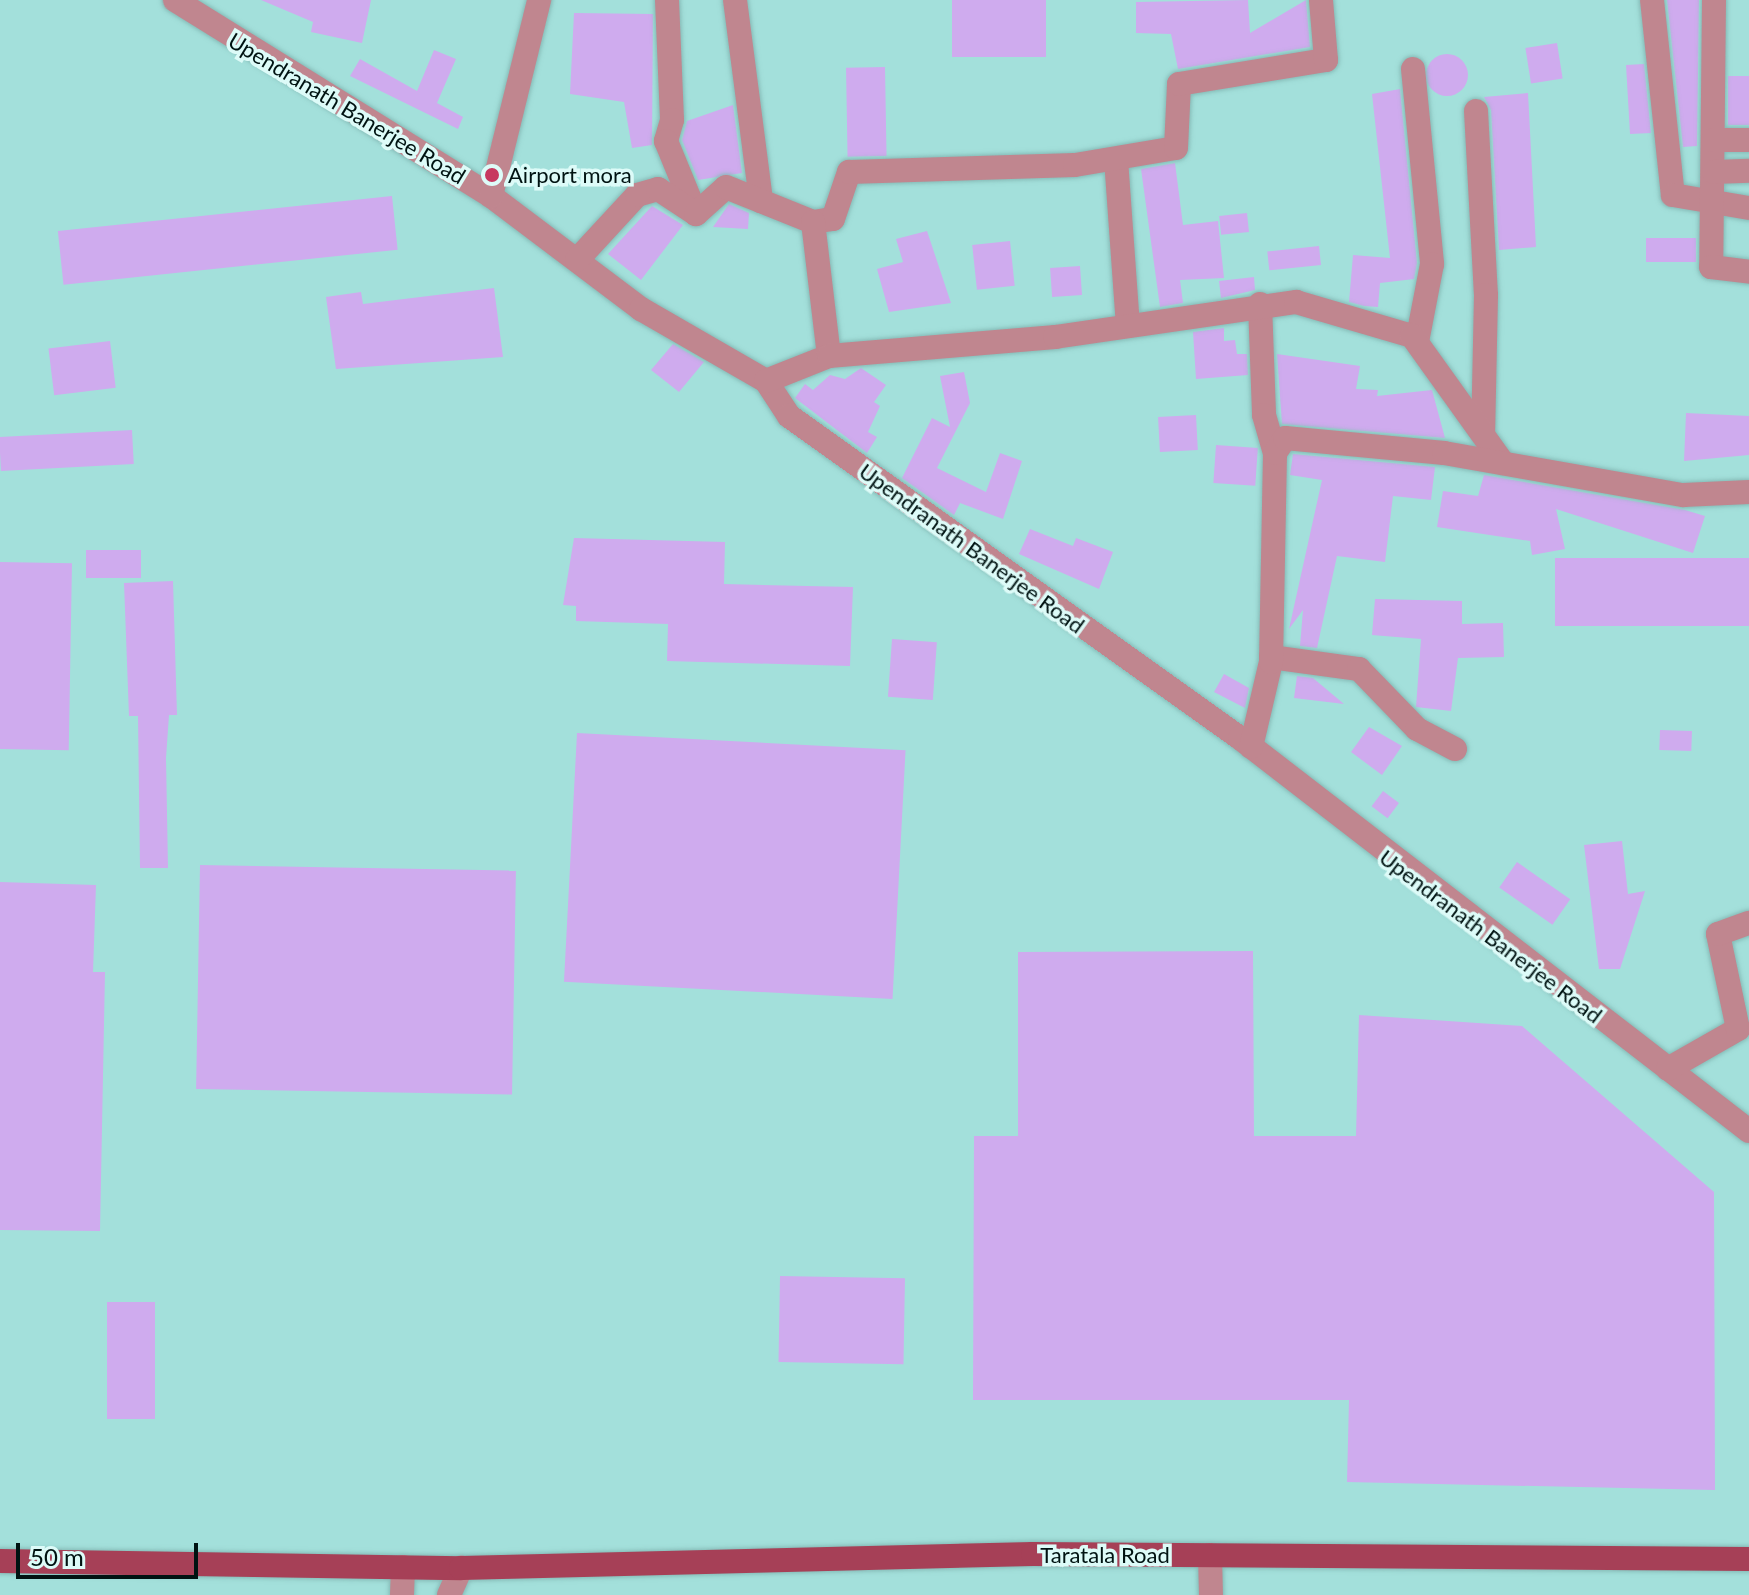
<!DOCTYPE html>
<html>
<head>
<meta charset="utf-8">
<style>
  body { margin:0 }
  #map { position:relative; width:1749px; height:1595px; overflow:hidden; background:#a3e0db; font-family:Lato,sans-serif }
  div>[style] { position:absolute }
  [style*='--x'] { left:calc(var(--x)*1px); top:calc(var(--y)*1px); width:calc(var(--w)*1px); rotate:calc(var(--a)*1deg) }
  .building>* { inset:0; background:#cfabee; transform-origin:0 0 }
  .round { border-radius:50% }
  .roads { filter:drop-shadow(0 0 2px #86bbb7) drop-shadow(0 0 2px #86bbb7) }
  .minor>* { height:24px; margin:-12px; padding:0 12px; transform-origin:12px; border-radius:12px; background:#c0868f }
  .major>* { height:24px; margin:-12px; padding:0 12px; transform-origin:12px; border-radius:12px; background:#a64057 }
  .dots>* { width:22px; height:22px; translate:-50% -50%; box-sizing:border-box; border:4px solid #ddfbf8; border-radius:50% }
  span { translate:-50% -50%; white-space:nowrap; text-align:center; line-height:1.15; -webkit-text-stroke:7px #ddfbf8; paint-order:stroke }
  .street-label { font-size:22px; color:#001312 }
  .poi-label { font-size:22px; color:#001312 }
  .left { translate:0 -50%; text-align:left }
  .scale { position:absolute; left:16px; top:1543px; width:182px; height:36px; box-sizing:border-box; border:4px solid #001312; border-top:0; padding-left:10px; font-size:24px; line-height:28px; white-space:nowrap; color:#001312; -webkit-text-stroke:6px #ddfbf8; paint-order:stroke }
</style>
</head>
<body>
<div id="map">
  <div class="building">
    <i style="clip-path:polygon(261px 0,371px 0,362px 43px,311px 32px,313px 22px)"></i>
    <i style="left:952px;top:0;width:94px;height:57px"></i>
    <i style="clip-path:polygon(1248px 0,1250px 33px,1306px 0,1310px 47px,1178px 69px,1171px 34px,1136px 33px,1136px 2px)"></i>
    <i style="clip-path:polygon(1667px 0,1699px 0,1697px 146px,1683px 147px)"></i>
    <i style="clip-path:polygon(574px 13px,653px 14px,652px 145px,632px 148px,624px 102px,570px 94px)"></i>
    <i style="left:1557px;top:43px;width:36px;height:32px;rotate:81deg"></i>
    <i style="clip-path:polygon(434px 50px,456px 59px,437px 103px,463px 117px,458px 129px,350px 76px,360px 59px,417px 91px)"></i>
    <i class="round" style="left:1426px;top:54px;width:42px;height:42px"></i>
    <i style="clip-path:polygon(1644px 64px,1651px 133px,1630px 134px,1626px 65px)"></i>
    <i style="left:885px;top:67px;width:89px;height:39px;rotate:89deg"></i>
    <i style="left:1749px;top:76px;width:49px;height:21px;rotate:90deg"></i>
    <i style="clip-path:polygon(1400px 89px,1417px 263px,1414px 279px,1380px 283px,1378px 307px,1364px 306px,1349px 302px,1353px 255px,1390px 258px,1372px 94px)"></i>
    <i style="clip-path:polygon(1528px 93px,1536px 247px,1499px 250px,1491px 110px,1484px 97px)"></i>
    <i style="clip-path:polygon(733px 105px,742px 173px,698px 180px,682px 140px,687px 121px)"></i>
    <i style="clip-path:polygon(1175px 163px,1183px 225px,1218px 221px,1224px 278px,1180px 280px,1183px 303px,1160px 307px,1141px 169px)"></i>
    <i style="left:392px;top:196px;width:54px;height:336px;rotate:84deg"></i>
    <i style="clip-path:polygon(729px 204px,749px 213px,748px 229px,713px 227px)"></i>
    <i style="clip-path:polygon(652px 206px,683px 225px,641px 280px,608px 254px)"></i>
    <i style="left:1247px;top:213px;width:19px;height:28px;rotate:84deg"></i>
    <i style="clip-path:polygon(927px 231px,951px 303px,889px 312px,877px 269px,903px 262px,896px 239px)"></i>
    <i style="left:1696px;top:238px;width:24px;height:50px;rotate:90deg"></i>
    <i style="left:1010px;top:241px;width:45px;height:38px;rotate:84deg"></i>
    <i style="left:1319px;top:246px;width:19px;height:52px;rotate:84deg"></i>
    <i style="left:1080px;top:266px;width:29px;height:30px;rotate:86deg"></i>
    <i style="clip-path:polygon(1254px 277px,1255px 290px,1221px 298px,1219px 281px)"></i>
    <i style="clip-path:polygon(494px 288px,503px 357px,336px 369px,326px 297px,361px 292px,363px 304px)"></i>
    <i style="clip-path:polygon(1224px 328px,1224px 341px,1235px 340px,1237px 354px,1247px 354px,1248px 375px,1196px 379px,1193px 332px)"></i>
    <i style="left:110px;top:341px;width:47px;height:62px;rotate:83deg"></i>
    <i style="clip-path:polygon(673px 344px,704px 362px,679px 392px,651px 370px)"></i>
    <i style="clip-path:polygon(1277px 354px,1360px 366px,1356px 389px,1378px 390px,1377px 396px,1432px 390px,1445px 438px,1282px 424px)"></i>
    <i style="clip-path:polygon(861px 368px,886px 385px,874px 402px,880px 406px,868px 432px,877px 437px,867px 453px,795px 398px,805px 384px,813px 390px,830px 375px,845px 379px)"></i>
    <i style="clip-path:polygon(964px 372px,970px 403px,937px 468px,986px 492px,1000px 453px,1022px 461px,1003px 519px,960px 503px,954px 515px,902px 478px,932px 418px,950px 427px,940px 376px)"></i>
    <i style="clip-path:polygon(1686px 413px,1749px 416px,1749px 455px,1684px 461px)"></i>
    <i style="left:1196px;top:415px;width:35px;height:38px;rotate:87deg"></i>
    <i style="left:132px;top:430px;width:34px;height:133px;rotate:87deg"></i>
    <i style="left:1216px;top:445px;width:42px;height:38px;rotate:4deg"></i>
    <i style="clip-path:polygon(1293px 454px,1435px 467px,1431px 500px,1393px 496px,1385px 562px,1337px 556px,1317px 648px,1300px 646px,1303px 610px,1289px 629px,1322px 480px,1290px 475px)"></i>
    <i style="clip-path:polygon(1484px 475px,1685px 510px,1705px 516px,1693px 553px,1556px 509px,1565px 549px,1532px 555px,1530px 541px,1437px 527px,1443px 491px,1478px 496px)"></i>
    <i style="clip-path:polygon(1030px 529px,1073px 546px,1076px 538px,1113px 552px,1099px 589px,1019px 554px)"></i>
    <i style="clip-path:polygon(574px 538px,725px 542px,724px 584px,853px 587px,850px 666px,667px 661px,668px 624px,576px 621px,576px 606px,563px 605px)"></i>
    <i style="left:141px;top:550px;width:28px;height:55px;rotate:90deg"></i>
    <i style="left:1749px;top:558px;width:68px;height:194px;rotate:90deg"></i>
    <i style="left:0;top:562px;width:72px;height:187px;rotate:1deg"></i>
    <i style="clip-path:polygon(173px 581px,177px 715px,169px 715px,166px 758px,168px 868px,140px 868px,138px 716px,129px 716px,124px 583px)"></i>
    <i style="clip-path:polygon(1375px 599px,1462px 601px,1462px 624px,1503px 623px,1504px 657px,1458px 658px,1451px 711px,1416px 707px,1421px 639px,1372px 635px)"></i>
    <i style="left:892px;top:639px;width:45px;height:58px;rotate:4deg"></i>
    <i style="clip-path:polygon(1224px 674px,1249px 688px,1245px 708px,1214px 692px)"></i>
    <i style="clip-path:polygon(1297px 676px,1313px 678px,1344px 704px,1294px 698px)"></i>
    <i style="clip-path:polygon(1369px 727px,1402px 746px,1382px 775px,1351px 752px)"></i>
    <i style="left:1660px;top:730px;width:32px;height:20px;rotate:2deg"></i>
    <i style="left:577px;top:733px;width:329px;height:249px;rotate:3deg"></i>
    <i style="left:1383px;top:791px;width:20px;height:19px;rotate:37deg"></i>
    <i style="clip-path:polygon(1622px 841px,1628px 894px,1645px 891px,1620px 969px,1599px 969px,1584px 845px)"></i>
    <i style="left:1517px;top:862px;width:65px;height:31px;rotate:35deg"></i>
    <i style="left:200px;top:865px;width:316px;height:224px;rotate:1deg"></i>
    <i style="clip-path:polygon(0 882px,96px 885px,93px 972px,105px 972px,100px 1231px,0 1230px)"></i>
    <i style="clip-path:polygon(1253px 951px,1254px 1136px,1356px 1136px,1359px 1015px,1522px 1026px,1714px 1192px,1715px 1490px,1347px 1482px,1349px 1400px,973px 1400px,974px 1136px,1018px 1136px,1018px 952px)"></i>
    <i style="left:780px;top:1276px;width:125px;height:86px;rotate:1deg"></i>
    <i style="left:107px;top:1302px;width:48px;height:117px"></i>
  </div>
  <div class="roads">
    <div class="minor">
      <i style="--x:175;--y:0;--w:372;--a:31.8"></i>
      <i style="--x:491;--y:196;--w:188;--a:37"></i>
      <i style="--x:641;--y:309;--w:144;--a:29.9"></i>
      <i style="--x:766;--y:381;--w:42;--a:56.7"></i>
      <i style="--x:789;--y:416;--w:554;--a:35.53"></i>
      <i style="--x:1240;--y:738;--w:643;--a:37.67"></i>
      <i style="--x:667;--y:0;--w:120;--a:87.6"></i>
      <i style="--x:672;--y:120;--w:22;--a:106"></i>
      <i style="--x:666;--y:141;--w:79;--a:67.7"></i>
      <i style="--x:735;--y:0;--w:203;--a:82.6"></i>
      <i style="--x:1652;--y:0;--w:196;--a:83.9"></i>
      <i style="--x:1673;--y:195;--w:77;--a:9.7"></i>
      <i style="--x:1714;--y:0;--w:267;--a:90.6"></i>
      <i style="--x:1711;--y:267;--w:38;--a:7"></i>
      <i style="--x:1413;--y:69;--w:196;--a:84.4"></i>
      <i style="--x:1432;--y:264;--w:79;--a:100.9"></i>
      <i style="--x:1476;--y:111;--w:184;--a:86.9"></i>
      <i style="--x:1486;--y:295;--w:139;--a:91.2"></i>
      <i style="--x:1713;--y:140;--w:36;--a:0"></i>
      <i style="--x:1116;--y:159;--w:167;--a:85.9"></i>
      <i style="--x:1714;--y:172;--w:35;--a:-2"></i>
      <i style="--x:491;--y:196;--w:202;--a:-76.2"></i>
      <i style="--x:813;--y:222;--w:20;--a:-9"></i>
      <i style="--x:833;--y:219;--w:50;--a:-71.2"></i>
      <i style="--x:849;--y:172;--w:226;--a:-1.8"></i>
      <i style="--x:1075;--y:165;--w:102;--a:-9.6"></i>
      <i style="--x:1176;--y:148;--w:64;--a:-87.3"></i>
      <i style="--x:1179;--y:84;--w:149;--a:-9.3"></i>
      <i style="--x:1326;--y:60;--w:60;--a:-94.8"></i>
      <i style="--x:577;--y:260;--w:88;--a:-47.3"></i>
      <i style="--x:637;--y:195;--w:22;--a:-16"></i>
      <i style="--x:658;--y:189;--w:45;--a:33.3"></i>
      <i style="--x:696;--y:214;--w:40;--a:-42"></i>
      <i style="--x:726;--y:187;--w:94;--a:21.9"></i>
      <i style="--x:813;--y:222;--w:135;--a:83.2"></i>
      <i style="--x:1260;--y:304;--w:111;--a:87.9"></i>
      <i style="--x:1264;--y:415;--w:40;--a:74"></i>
      <i style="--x:766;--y:381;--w:68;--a:-21.6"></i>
      <i style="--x:829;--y:356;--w:227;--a:-4.8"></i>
      <i style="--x:1055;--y:337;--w:244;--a:-8.3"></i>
      <i style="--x:1296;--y:302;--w:121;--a:16.3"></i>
      <i style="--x:1412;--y:336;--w:156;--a:54.4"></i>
      <i style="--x:1271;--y:657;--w:89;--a:7.8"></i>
      <i style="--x:1359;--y:669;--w:83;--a:46"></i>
      <i style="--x:1417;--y:729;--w:43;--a:27.8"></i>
      <i style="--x:1251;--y:747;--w:87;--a:-76.8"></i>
      <i style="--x:1271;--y:662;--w:209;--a:-88.9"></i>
      <i style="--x:1275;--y:453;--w:18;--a:-56"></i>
      <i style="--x:1285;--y:438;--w:160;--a:5.4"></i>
      <i style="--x:1444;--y:453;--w:243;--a:10"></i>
      <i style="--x:1683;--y:495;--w:66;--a:-2.6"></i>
      <i style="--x:1668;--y:1069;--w:81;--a:-29.7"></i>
      <i style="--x:1738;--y:1029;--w:97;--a:-101.9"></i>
      <i style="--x:1718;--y:934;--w:33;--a:-20"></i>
      <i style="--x:1210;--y:1555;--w:40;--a:88.6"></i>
      <i style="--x:402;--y:1595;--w:28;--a:-88"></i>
      <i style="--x:449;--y:1595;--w:30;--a:-66"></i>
    </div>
    <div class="major">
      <i style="--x:0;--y:1561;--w:461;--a:0.9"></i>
      <i style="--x:461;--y:1568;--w:572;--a:-1.4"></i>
      <i style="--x:1033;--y:1554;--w:716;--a:0.4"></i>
    </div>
  </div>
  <div class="dots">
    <i style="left:492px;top:175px;background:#c7385f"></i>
  </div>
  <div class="street-label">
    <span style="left:347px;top:108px;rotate:31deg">Upendranath Banerjee Road</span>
    <span style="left:972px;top:548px;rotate:36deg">Upendranath Banerjee Road</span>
    <span style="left:1491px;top:936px;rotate:37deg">Upendranath Banerjee Road</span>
    <span style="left:1105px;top:1555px">Taratala Road</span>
  </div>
  <div class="poi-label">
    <span class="left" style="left:508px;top:175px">Airport mora</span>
  </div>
  <div class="scale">50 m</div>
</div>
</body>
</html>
